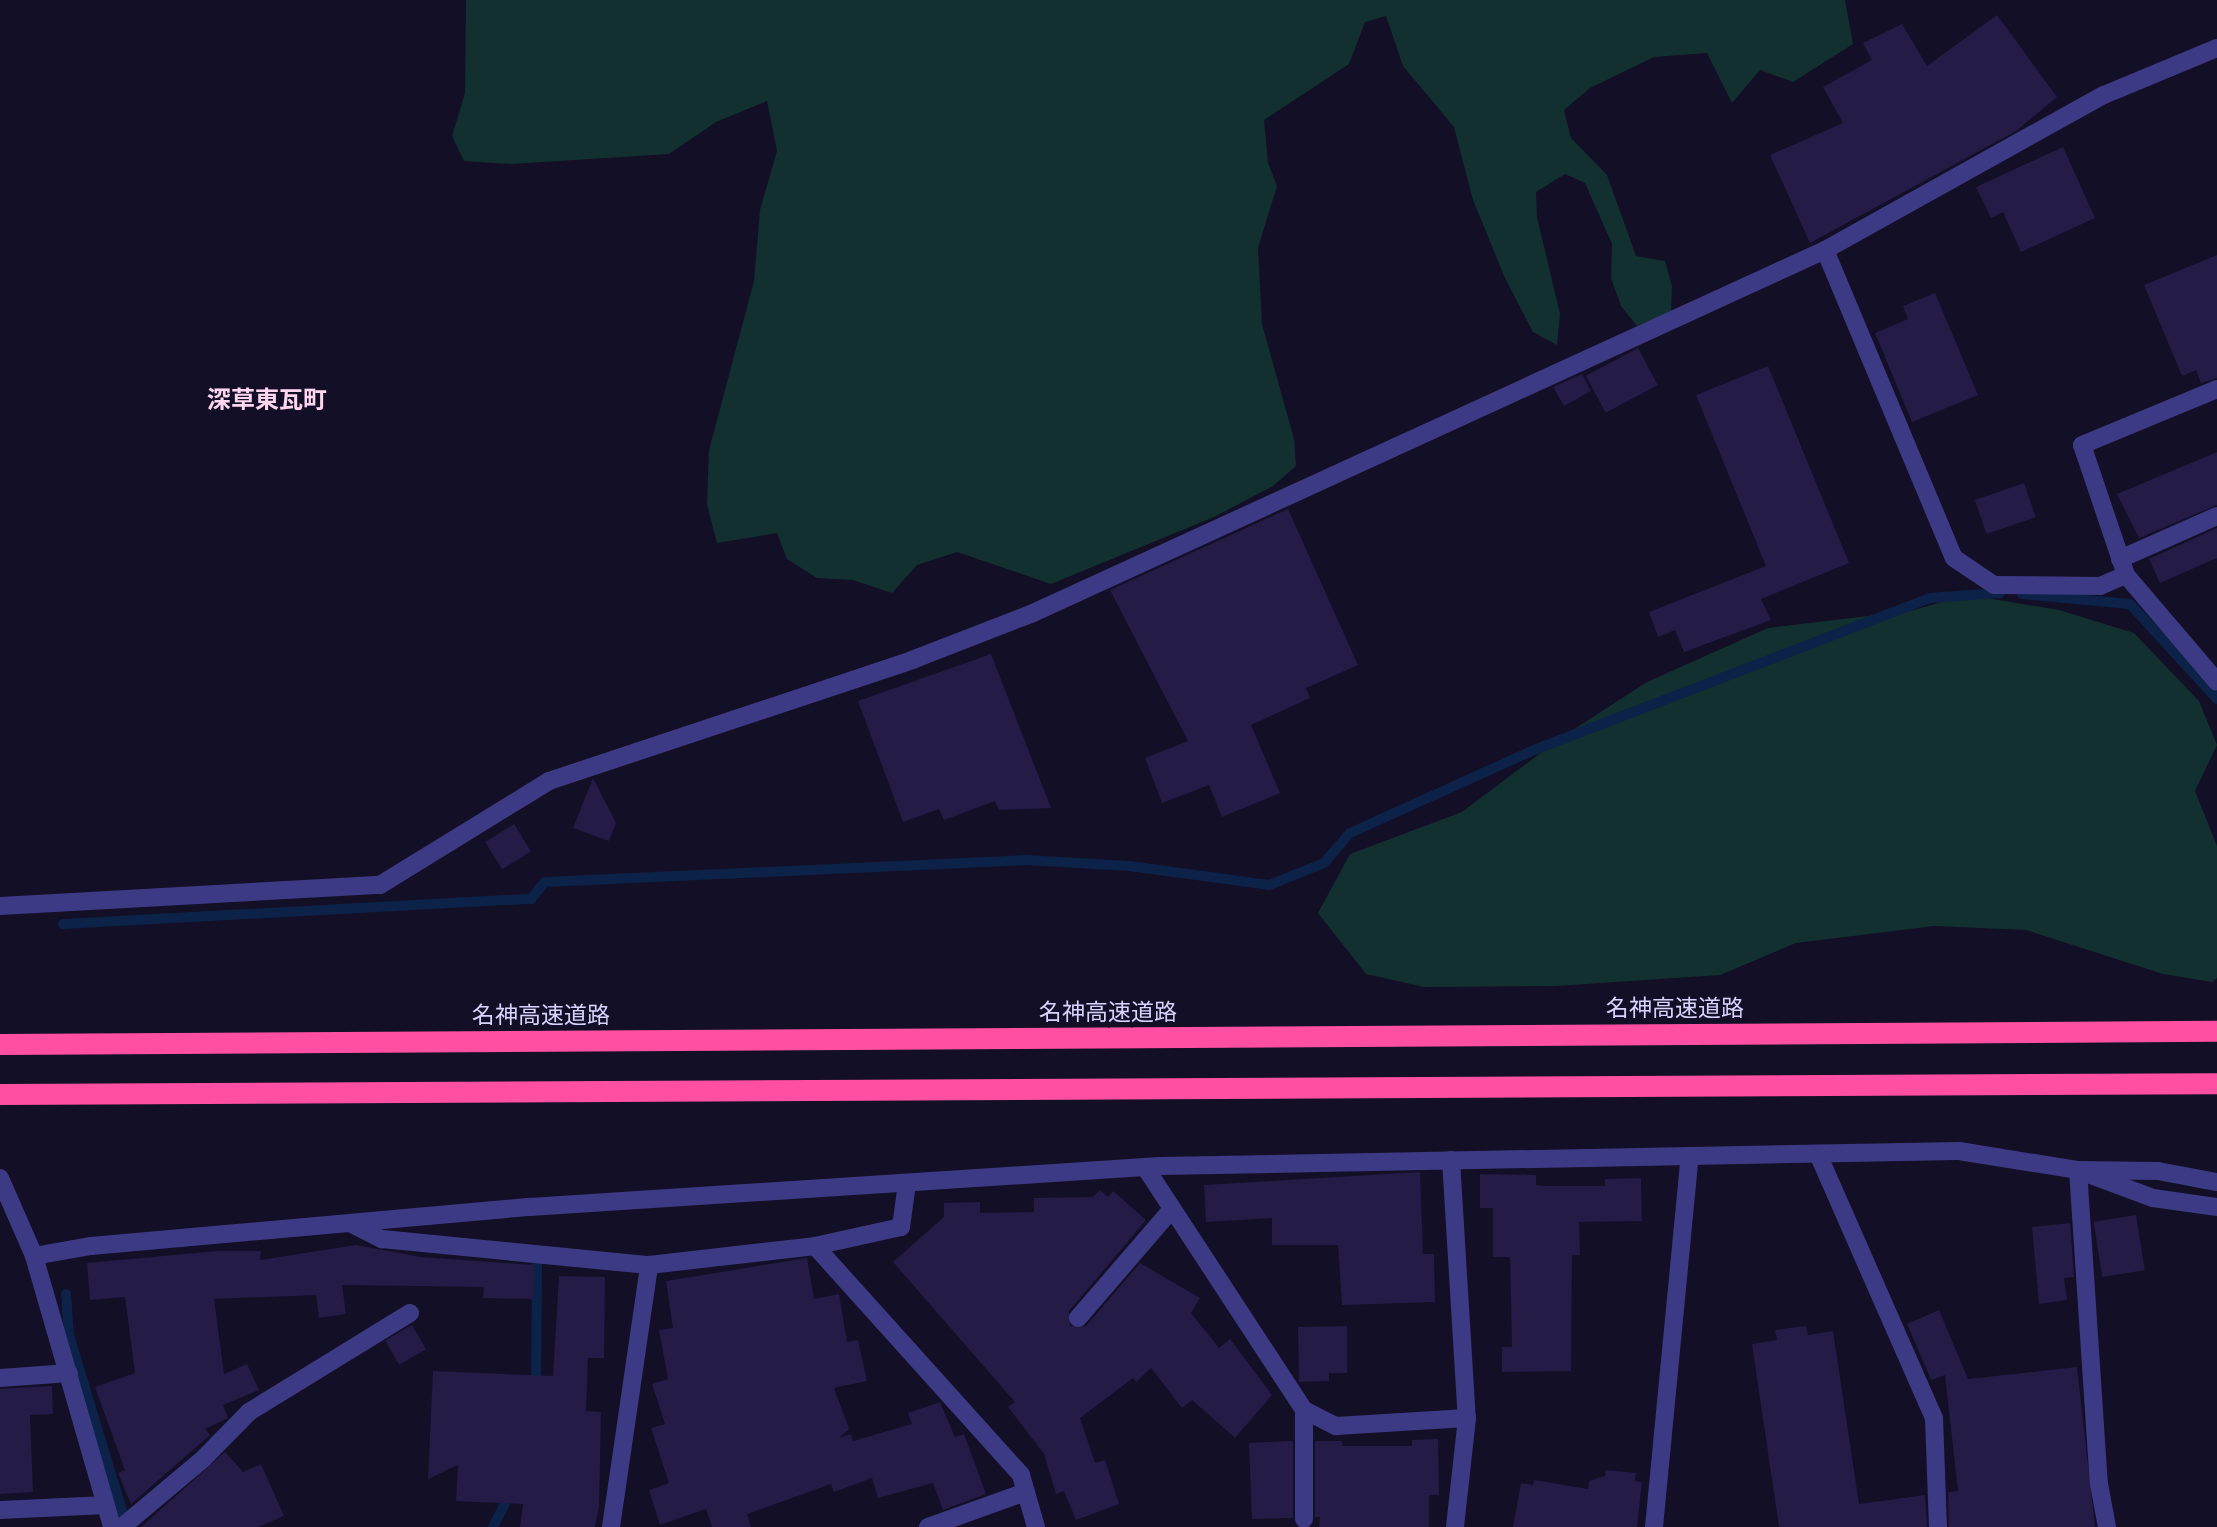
<!DOCTYPE html>
<html>
<head>
<meta charset="utf-8">
<style>
  body { margin:0 }
  #map { position:relative; width:2217px; height:1527px; overflow:hidden; background:#130f26; font-family:"Space Grotesk","Noto Sans JP",sans-serif }
  div>[style] { position:absolute }
  [style*='--x'] { left:calc(var(--x)*1px); top:calc(var(--y)*1px); width:calc(var(--w)*1px); rotate:calc(var(--a)*1deg) }
  .green>* { inset:0; background:#12302f }
  .stream>* { height:10px; margin:-5px; padding:0 5px; transform-origin:5px; border-radius:5px; background:#0c2248 }
  .building>* { inset:0; background:#241b47; transform-origin:0 0 }
  .minor>* { height:18px; margin:-9px; padding:0 9px; transform-origin:9px; border-radius:9px; background:#3d3a85 }
  .highway>* { height:21px; margin:-10.5px; padding:0 10.5px; transform-origin:10.5px; border-radius:10.5px; background:#ff4fa3 }
  span { translate:-50% -50%; white-space:nowrap; text-align:center; line-height:1.15; -webkit-text-stroke:7px #130f26; paint-order:stroke }
  .street-label { font-size:23px; color:#d9d4ff }
  .neighbourhood-label { font-size:24px; color:#ffd6f0; font-weight:700 }
</style>
</head>
<body>
<div id="map">
  <div class="green">
    <i style="clip-path:polygon(466px 0,1845px 0,1853px 44px,1793px 82px,1760px 70px,1732px 103px,1707px 53px,1654px 57px,1590px 88px,1564px 110px,1571px 138px,1607px 175px,1636px 256px,1665px 261px,1672px 286px,1671px 312px,1637px 326px,1621px 306px,1611px 278px,1612px 244px,1585px 183px,1565px 174px,1536px 192px,1537px 217px,1560px 314px,1557px 345px,1533px 332px,1505px 278px,1473px 200px,1454px 127px,1403px 66px,1386px 16px,1365px 22px,1349px 64px,1264px 120px,1268px 163px,1277px 186px,1258px 248px,1262px 324px,1294px 439px,1296px 466px,1273px 486px,1214px 517px,1051px 584px,957px 552px,917px 565px,892px 593px,853px 580px,817px 578px,787px 559px,777px 533px,717px 543px,707px 504px,709px 450px,754px 281px,760px 210px,777px 151px,767px 101px,716px 122px,669px 154px,511px 164px,464px 161px,452px 136px,465px 93px)"></i>
    <i style="clip-path:polygon(1968px 595px,2059px 610px,2134px 633px,2199px 701px,2217px 745px,2195px 791px,2217px 846px,2217px 978px,2212px 982px,2163px 974px,2026px 930px,1934px 926px,1796px 943px,1720px 975px,1556px 986px,1424px 987px,1366px 974px,1318px 913px,1350px 854px,1462px 812px,1562px 737px,1647px 682px,1768px 628px,1910px 611px)"></i>
  </div>
  <div class="stream">
    <i style="--x:2022;--y:594;--w:108;--a:5.3"></i>
    <i style="--x:2130;--y:604;--w:129;--a:47.5"></i>
    <i style="--x:63;--y:924;--w:469;--a:-3.1"></i>
    <i style="--x:531;--y:899;--w:22;--a:-51"></i>
    <i style="--x:545;--y:882;--w:481;--a:-2.6"></i>
    <i style="--x:1025;--y:860;--w:104;--a:3.3"></i>
    <i style="--x:1129;--y:866;--w:141;--a:7.7"></i>
    <i style="--x:1269;--y:885;--w:59;--a:-21.8"></i>
    <i style="--x:1324;--y:863;--w:40;--a:-49"></i>
    <i style="--x:1350;--y:833;--w:202;--a:-24.3"></i>
    <i style="--x:1534;--y:750;--w:423;--a:-21"></i>
    <i style="--x:1929;--y:598;--w:71;--a:-4"></i>
    <i style="--x:66;--y:1294;--w:41;--a:85.8"></i>
    <i style="--x:69;--y:1335;--w:201;--a:73.2"></i>
    <i style="--x:536;--y:1387;--w:122;--a:-89.5"></i>
    <i style="--x:493;--y:1527;--w:37;--a:-63"></i>
  </div>
  <div class="building">
    <i style="clip-path:polygon(1997px 15px,2057px 97px,2016px 131px,1810px 243px,1770px 155px,1843px 123px,1823px 87px,1872px 60px,1863px 43px,1902px 24px,1927px 66px)"></i>
    <i style="clip-path:polygon(2063px 147px,2095px 218px,2021px 252px,2003px 212px,1991px 218px,1976px 187px)"></i>
    <i style="clip-path:polygon(2217px 255px,2217px 378px,2201px 383px,2196px 370px,2182px 376px,2144px 285px)"></i>
    <i style="clip-path:polygon(1935px 293px,1978px 395px,1912px 422px,1875px 333px,1908px 319px,1903px 306px)"></i>
    <i style="left:1638px;top:348px;width:42px;height:59px;rotate:62deg"></i>
    <i style="clip-path:polygon(1768px 366px,1849px 563px,1761px 599px,1771px 620px,1684px 652px,1675px 630px,1658px 637px,1649px 612px,1766px 566px,1696px 395px)"></i>
    <i style="clip-path:polygon(1582px 374px,1591px 391px,1564px 406px,1553px 387px)"></i>
    <i style="clip-path:polygon(2217px 452px,2217px 505px,2139px 538px,2117px 494px)"></i>
    <i style="left:2024px;top:483px;width:36px;height:52px;rotate:71deg"></i>
    <i style="clip-path:polygon(1288px 509px,1358px 665px,1306px 688px,1310px 698px,1251px 725px,1280px 793px,1222px 817px,1209px 785px,1162px 803px,1145px 758px,1188px 741px,1110px 590px)"></i>
    <i style="clip-path:polygon(2217px 528px,2217px 558px,2160px 583px,2149px 559px)"></i>
    <i style="clip-path:polygon(991px 654px,1051px 808px,999px 810px,995px 801px,944px 820px,939px 809px,903px 822px,858px 701px)"></i>
    <i style="clip-path:polygon(593px 778px,616px 823px,609px 841px,573px 828px)"></i>
    <i style="left:514px;top:824px;width:32px;height:34px;rotate:58deg"></i>
    <i style="clip-path:polygon(1420px 1172px,1423px 1254px,1434px 1254px,1435px 1302px,1342px 1305px,1338px 1245px,1272px 1245px,1272px 1218px,1206px 1222px,1204px 1185px)"></i>
    <i style="clip-path:polygon(1480px 1174px,1536px 1175px,1536px 1185px,1545px 1186px,1605px 1186px,1605px 1179px,1641px 1178px,1642px 1221px,1579px 1222px,1580px 1255px,1572px 1255px,1571px 1371px,1502px 1372px,1502px 1347px,1512px 1347px,1510px 1257px,1493px 1257px,1493px 1208px,1480px 1208px)"></i>
    <i style="clip-path:polygon(1100px 1190px,1108px 1197px,1113px 1191px,1146px 1220px,1069px 1311px,1070px 1326px,1086px 1326px,1140px 1263px,1200px 1298px,1191px 1313px,1219px 1348px,1230px 1339px,1272px 1395px,1235px 1438px,1192px 1400px,1182px 1408px,1151px 1368px,1136px 1382px,1133px 1378px,1080px 1418px,1095px 1463px,1105px 1460px,1119px 1504px,1076px 1520px,1064px 1491px,1056px 1494px,1044px 1454px,1008px 1407px,1015px 1402px,893px 1262px,944px 1217px,944px 1203px,980px 1202px,980px 1213px,1034px 1212px,1034px 1198px,1093px 1197px)"></i>
    <i style="left:2136px;top:1215px;width:56px;height:43px;rotate:81deg"></i>
    <i style="clip-path:polygon(2070px 1223px,2074px 1277px,2064px 1278px,2067px 1300px,2039px 1304px,2032px 1227px)"></i>
    <i style="clip-path:polygon(356px 1245px,421px 1257px,534px 1265px,533px 1299px,483px 1298px,484px 1287px,342px 1285px,346px 1314px,319px 1318px,316px 1295px,214px 1299px,224px 1374px,247px 1364px,259px 1390px,223px 1405px,228px 1418px,205px 1429px,210px 1435px,131px 1504px,118px 1473px,125px 1470px,95px 1387px,135px 1373px,125px 1297px,90px 1300px,87px 1263px,218px 1251px,261px 1251px,260px 1260px)"></i>
    <i style="clip-path:polygon(807px 1258px,814px 1299px,839px 1294px,847px 1342px,858px 1340px,867px 1381px,834px 1388px,849px 1429px,839px 1438px,851px 1434px,853px 1441px,912px 1424px,908px 1413px,940px 1402px,955px 1437px,964px 1434px,986px 1494px,943px 1510px,933px 1483px,878px 1498px,872px 1478px,834px 1492px,831px 1484px,747px 1514px,751px 1527px,712px 1527px,706px 1509px,660px 1525px,649px 1490px,669px 1483px,651px 1428px,665px 1424px,652px 1384px,668px 1379px,659px 1330px,673px 1328px,666px 1281px)"></i>
    <i style="clip-path:polygon(559px 1276px,605px 1277px,604px 1358px,588px 1358px,586px 1411px,601px 1412px,599px 1507px,595px 1527px,520px 1527px,523px 1504px,456px 1501px,458px 1465px,428px 1479px,433px 1371px,553px 1376px)"></i>
    <i style="clip-path:polygon(1939px 1310px,1968px 1379px,2077px 1367px,2095px 1527px,1949px 1527px,1948px 1492px,1958px 1491px,1945px 1375px,1931px 1380px,1907px 1324px)"></i>
    <i style="left:412px;top:1325px;width:28px;height:31px;rotate:60deg"></i>
    <i style="clip-path:polygon(1347px 1326px,1347px 1373px,1329px 1373px,1329px 1381px,1299px 1382px,1298px 1327px)"></i>
    <i style="clip-path:polygon(1806px 1326px,1808px 1335px,1833px 1331px,1859px 1504px,1925px 1495px,1927px 1527px,1779px 1527px,1752px 1344px,1777px 1340px,1775px 1330px)"></i>
    <i style="clip-path:polygon(52px 1386px,53px 1414px,30px 1415px,33px 1492px,0 1494px,0 1389px)"></i>
    <i style="clip-path:polygon(1438px 1439px,1439px 1495px,1429px 1495px,1429px 1527px,1319px 1527px,1320px 1517px,1315px 1517px,1315px 1441px,1342px 1441px,1342px 1446px,1412px 1446px,1412px 1440px)"></i>
    <i style="clip-path:polygon(1288px 1441px,1293px 1441px,1293px 1518px,1252px 1519px,1249px 1443px)"></i>
    <i style="clip-path:polygon(225px 1452px,243px 1472px,261px 1464px,284px 1516px,258px 1527px,141px 1527px)"></i>
    <i style="clip-path:polygon(1606px 1470px,1636px 1473px,1635px 1481px,1642px 1482px,1637px 1527px,1513px 1527px,1521px 1483px,1533px 1485px,1534px 1480px,1588px 1489px,1589px 1481px,1605px 1476px)"></i>
  </div>
  <div class="minor">
    <i style="--x:1825;--y:250;--w:334;--a:67.3"></i>
    <i style="--x:1954;--y:558;--w:48;--a:34"></i>
    <i style="--x:1994;--y:585;--w:106;--a:0.5"></i>
    <i style="--x:2100;--y:586;--w:28;--a:-23"></i>
    <i style="--x:2126;--y:575;--w:140;--a:49.6"></i>
    <i style="--x:2120;--y:559;--w:106;--a:-23.9"></i>
    <i style="--x:2126;--y:575;--w:137;--a:-108.7"></i>
    <i style="--x:2082;--y:445;--w:146;--a:-22.5"></i>
    <i style="--x:0;--y:906;--w:381;--a:-3.2"></i>
    <i style="--x:380;--y:885;--w:198;--a:-31.6"></i>
    <i style="--x:549;--y:781;--w:383;--a:-18.4"></i>
    <i style="--x:912;--y:660;--w:130;--a:-21.2"></i>
    <i style="--x:1033;--y:613;--w:871;--a:-24.62"></i>
    <i style="--x:1825;--y:250;--w:319;--a:-29.1"></i>
    <i style="--x:2104;--y:95;--w:122;--a:-22.6"></i>
    <i style="--x:1818;--y:1154;--w:288;--a:66.3"></i>
    <i style="--x:1934;--y:1418;--w:109;--a:87.9"></i>
    <i style="--x:1451;--y:1160;--w:258;--a:86.5"></i>
    <i style="--x:1467;--y:1418;--w:110;--a:96.3"></i>
    <i style="--x:1145;--y:1167;--w:290;--a:56.8"></i>
    <i style="--x:1304;--y:1410;--w:36;--a:27"></i>
    <i style="--x:1336;--y:1426;--w:131;--a:-3.5"></i>
    <i style="--x:2078;--y:1170;--w:315;--a:86.2"></i>
    <i style="--x:2099;--y:1484;--w:44;--a:79.5"></i>
    <i style="--x:2091;--y:1175;--w:66;--a:20.4"></i>
    <i style="--x:2153;--y:1198;--w:65;--a:8"></i>
    <i style="--x:0;--y:1178;--w:85;--a:66.4"></i>
    <i style="--x:34;--y:1256;--w:282;--a:73.9"></i>
    <i style="--x:352;--y:1224;--w:34;--a:27"></i>
    <i style="--x:382;--y:1239;--w:268;--a:5.6"></i>
    <i style="--x:649;--y:1265;--w:167;--a:-6.5"></i>
    <i style="--x:815;--y:1246;--w:88;--a:-12.5"></i>
    <i style="--x:901;--y:1227;--w:44;--a:-82.2"></i>
    <i style="--x:815;--y:1246;--w:308;--a:48"></i>
    <i style="--x:1021;--y:1475;--w:54;--a:73.9"></i>
    <i style="--x:34;--y:1256;--w:58;--a:-10"></i>
    <i style="--x:91;--y:1246;--w:441;--a:-5.1"></i>
    <i style="--x:530;--y:1207;--w:631;--a:-3.72"></i>
    <i style="--x:1160;--y:1166;--w:799;--a:-1.08"></i>
    <i style="--x:1959;--y:1151;--w:121;--a:9.1"></i>
    <i style="--x:2078;--y:1170;--w:80;--a:0.7"></i>
    <i style="--x:2158;--y:1171;--w:60;--a:10.6"></i>
    <i style="--x:1078;--y:1318;--w:144;--a:-49.2"></i>
    <i style="--x:0;--y:1378;--w:69;--a:-4.1"></i>
    <i style="--x:1304;--y:1410;--w:109;--a:90"></i>
    <i style="--x:0;--y:1510;--w:106;--a:-2.7"></i>
    <i style="--x:122;--y:1527;--w:106;--a:-40"></i>
    <i style="--x:203;--y:1459;--w:66;--a:-45.6"></i>
    <i style="--x:249;--y:1412;--w:189;--a:-31.6"></i>
    <i style="--x:611;--y:1527;--w:265;--a:-81.7"></i>
    <i style="--x:928;--y:1527;--w:104;--a:-19.7"></i>
    <i style="--x:1654;--y:1527;--w:373;--a:-84.5"></i>
  </div>
  <div class="highway">
    <i style="--x:0;--y:1044;--w:2217;--a:-0.34"></i>
    <i style="--x:0;--y:1094;--w:2217;--a:-0.28"></i>
  </div>
  <div class="street-label">
    <span style="left:1675px;top:1008px">名神高速道路</span>
    <span style="left:1108px;top:1012px">名神高速道路</span>
    <span style="left:541px;top:1015px">名神高速道路</span>
  </div>
  <div class="neighbourhood-label">
    <span style="left:267px;top:400px">深草東瓦町</span>
  </div>
</div>
</body>
</html>
